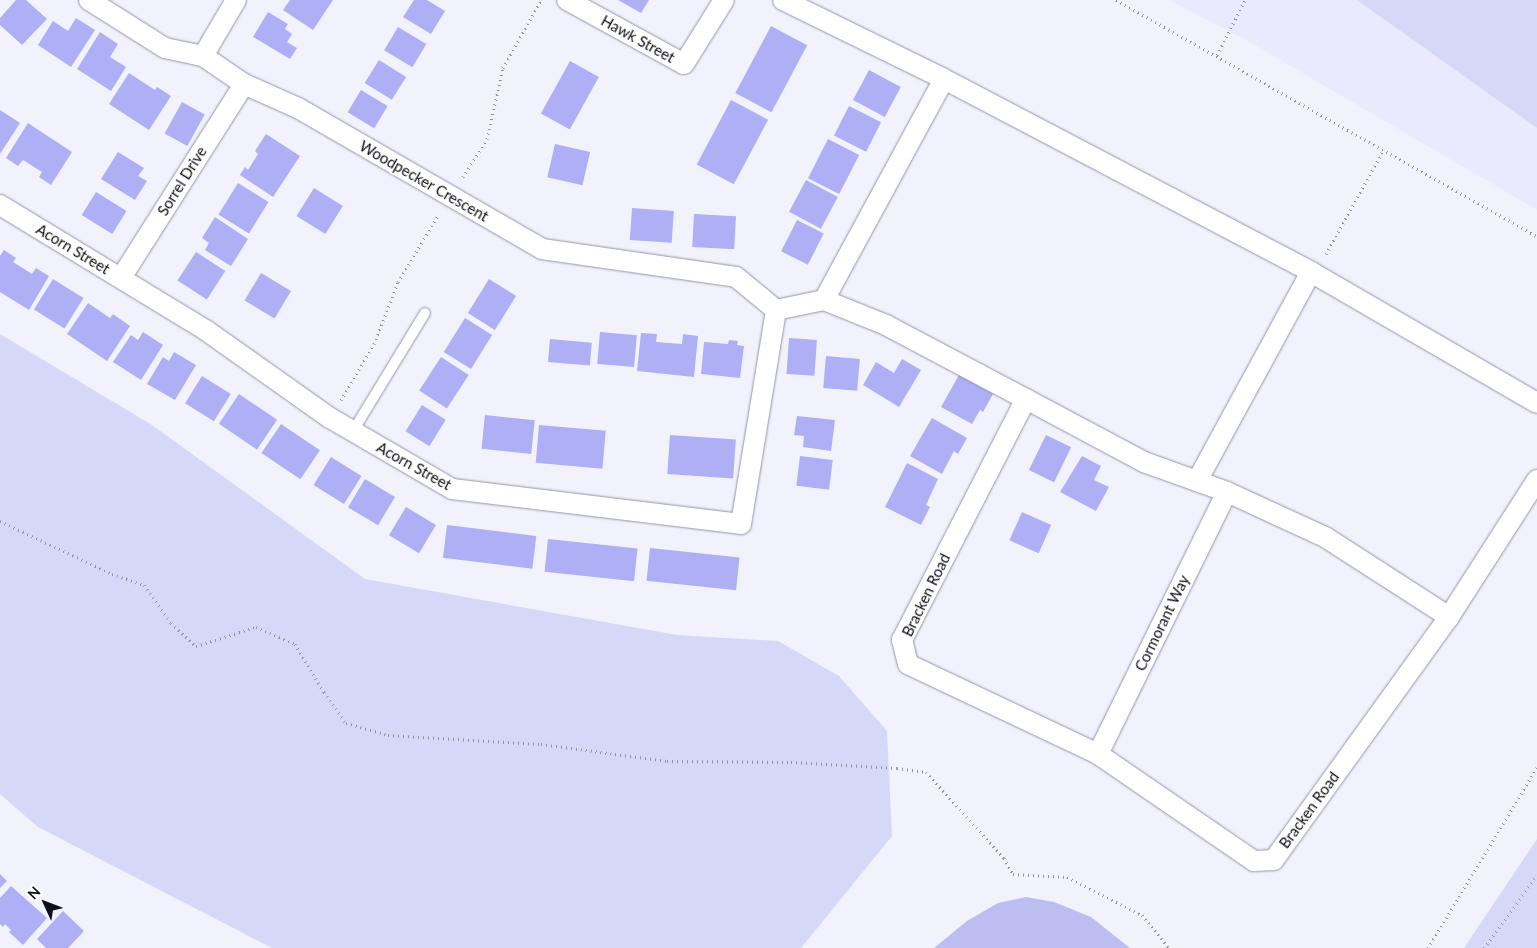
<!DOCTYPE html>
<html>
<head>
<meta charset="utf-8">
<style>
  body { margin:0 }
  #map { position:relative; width:1537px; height:948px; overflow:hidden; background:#f2f2fc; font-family:Lato,sans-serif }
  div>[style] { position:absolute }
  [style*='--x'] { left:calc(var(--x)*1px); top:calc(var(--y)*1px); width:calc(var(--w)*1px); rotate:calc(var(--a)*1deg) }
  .built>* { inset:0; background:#e9eafd }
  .green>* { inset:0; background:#d6d8f8 }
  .water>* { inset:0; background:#bcbef2 }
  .building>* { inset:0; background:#aeaff4; transform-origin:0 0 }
  .path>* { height:3px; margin-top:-1.5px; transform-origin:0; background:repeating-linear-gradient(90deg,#93939c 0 1px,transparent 0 5px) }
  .roads { filter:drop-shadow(0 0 1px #9394aa) drop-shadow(0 0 1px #9394aa) }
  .service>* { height:10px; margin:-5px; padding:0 5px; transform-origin:5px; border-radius:5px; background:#fff }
  .minor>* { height:20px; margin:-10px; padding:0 10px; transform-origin:10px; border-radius:10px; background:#fff }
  span { translate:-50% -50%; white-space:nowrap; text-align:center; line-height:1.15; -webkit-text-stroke:4px #fff; paint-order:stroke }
  .street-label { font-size:15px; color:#0e0e16 }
  .north { position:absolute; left:20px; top:878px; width:50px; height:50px; -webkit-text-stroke:4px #fff; paint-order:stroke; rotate:313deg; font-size:14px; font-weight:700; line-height:20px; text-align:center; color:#0e0e16 }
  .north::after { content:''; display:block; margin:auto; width:18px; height:22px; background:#0e0e16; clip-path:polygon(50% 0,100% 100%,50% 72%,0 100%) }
</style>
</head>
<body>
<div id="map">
  <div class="built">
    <i style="clip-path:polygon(1169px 0,1537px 0,1537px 210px,1253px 44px)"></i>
  </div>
  <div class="green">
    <i style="clip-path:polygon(1357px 0,1537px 0,1537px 128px)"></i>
    <i style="clip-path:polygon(0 334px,152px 425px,365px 579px,677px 635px,778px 641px,839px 676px,887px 731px,892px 836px,801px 948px,272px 948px,38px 827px,0 794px)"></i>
    <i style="clip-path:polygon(1537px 839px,1537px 948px,1464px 948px)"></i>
  </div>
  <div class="water">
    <i style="clip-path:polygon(1026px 897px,1054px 902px,1091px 917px,1130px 948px,934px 948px,967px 921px,998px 903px)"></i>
  </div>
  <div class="building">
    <i style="clip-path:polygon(16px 0,26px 0,47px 19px,22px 45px,0 25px,0 18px)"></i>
    <i style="clip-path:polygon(290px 0,333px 0,313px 30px,283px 10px)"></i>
    <i style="clip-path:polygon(414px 0,427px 0,445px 11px,431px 34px,403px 17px)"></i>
    <i style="clip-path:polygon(618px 0,649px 0,641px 13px)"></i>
    <i style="clip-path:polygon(268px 12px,288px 24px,285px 29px,292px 34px,287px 42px,297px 48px,290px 59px,253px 37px)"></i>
    <i style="clip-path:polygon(76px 18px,95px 30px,71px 67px,38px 45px,53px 21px,68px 31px)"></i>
    <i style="left:771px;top:26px;width:41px;height:76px;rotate:28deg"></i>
    <i style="left:398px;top:27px;width:33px;height:27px;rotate:31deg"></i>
    <i style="clip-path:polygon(100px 32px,118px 44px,110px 57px,126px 67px,111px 91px,77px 69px)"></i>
    <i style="left:379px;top:60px;width:32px;height:27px;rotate:32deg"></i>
    <i style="left:570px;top:61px;width:33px;height:60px;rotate:29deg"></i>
    <i style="left:869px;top:70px;width:36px;height:34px;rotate:28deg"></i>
    <i style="clip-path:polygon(129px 73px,155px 90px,157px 87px,171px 96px,149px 130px,109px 104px)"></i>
    <i style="left:361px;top:90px;width:31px;height:26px;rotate:31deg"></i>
    <i style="left:731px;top:100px;width:42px;height:73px;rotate:28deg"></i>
    <i style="left:182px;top:102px;width:26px;height:36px;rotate:29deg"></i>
    <i style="left:849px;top:106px;width:36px;height:33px;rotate:27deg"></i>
    <i style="clip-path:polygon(0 110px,20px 123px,0 154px)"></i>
    <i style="clip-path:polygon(28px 123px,72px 152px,51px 185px,39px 177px,42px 172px,23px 160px,18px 166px,6px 158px)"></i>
    <i style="clip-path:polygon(266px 134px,300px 156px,273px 197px,240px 175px,245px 167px,248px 170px,258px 154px,255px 151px)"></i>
    <i style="left:828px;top:139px;width:35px;height:44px;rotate:27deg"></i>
    <i style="left:555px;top:144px;width:36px;height:34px;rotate:13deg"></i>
    <i style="clip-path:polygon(118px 152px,144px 168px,138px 176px,147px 181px,135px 200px,101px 179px)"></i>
    <i style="left:806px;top:180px;width:36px;height:36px;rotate:28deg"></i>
    <i style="left:238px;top:183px;width:36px;height:37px;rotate:32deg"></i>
    <i style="left:314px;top:188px;width:34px;height:33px;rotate:32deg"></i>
    <i style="left:96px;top:192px;width:36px;height:27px;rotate:32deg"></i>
    <i style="left:632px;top:208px;width:42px;height:32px;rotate:4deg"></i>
    <i style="left:694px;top:214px;width:42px;height:33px;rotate:3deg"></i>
    <i style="clip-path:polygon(215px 217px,248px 239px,231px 266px,205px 250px,209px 243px,202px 238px)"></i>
    <i style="left:797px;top:220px;width:30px;height:35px;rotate:27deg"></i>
    <i style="clip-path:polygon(4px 250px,16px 258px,13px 262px,32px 274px,36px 268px,49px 276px,29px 310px,0 292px,0 256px)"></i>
    <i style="left:196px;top:252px;width:35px;height:34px;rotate:33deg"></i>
    <i style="left:261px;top:273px;width:35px;height:32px;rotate:31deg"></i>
    <i style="left:53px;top:279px;width:36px;height:36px;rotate:32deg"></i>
    <i style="left:489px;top:279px;width:32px;height:40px;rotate:32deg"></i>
    <i style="clip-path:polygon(88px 303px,110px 318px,113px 314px,130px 326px,107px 361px,67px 334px)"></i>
    <i style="left:465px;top:318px;width:32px;height:40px;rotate:32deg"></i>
    <i style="clip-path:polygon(143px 332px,163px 345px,141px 380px,113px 362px,131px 335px,138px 340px)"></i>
    <i style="left:600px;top:332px;width:37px;height:32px;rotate:5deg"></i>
    <i style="clip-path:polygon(641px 333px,657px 334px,656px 342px,682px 344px,683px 334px,698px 336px,694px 377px,637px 371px)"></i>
    <i style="left:789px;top:338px;width:28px;height:36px;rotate:4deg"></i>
    <i style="left:550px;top:339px;width:42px;height:23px;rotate:5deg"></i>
    <i style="clip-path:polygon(729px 340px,738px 341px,737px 345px,744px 346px,740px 378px,701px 374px,704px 342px,728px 344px)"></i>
    <i style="clip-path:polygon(174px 352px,196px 365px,175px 400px,147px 384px,163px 357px,169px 361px)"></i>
    <i style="left:826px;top:356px;width:34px;height:32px;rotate:5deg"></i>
    <i style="left:441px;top:357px;width:33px;height:40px;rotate:33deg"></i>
    <i style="clip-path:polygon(902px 359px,921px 370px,899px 407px,863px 385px,876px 362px,894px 373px)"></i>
    <i style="clip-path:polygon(959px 375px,993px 394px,983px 412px,980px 410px,972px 424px,941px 407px)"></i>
    <i style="left:202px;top:376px;width:34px;height:32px;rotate:32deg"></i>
    <i style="left:239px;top:394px;width:46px;height:36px;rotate:34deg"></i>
    <i style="left:422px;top:405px;width:28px;height:31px;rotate:32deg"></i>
    <i style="left:485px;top:415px;width:50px;height:34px;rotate:6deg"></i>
    <i style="clip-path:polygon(797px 416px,835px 420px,831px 451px,803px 447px,804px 436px,794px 435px)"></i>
    <i style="clip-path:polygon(932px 418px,967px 438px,958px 454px,954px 451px,942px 474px,910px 456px)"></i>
    <i style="left:281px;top:424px;width:47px;height:35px;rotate:34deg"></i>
    <i style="left:539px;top:425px;width:67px;height:38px;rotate:5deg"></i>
    <i style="left:670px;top:435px;width:66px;height:39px;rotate:4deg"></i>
    <i style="left:1046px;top:435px;width:28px;height:39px;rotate:26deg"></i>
    <i style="left:800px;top:456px;width:33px;height:30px;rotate:7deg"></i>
    <i style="clip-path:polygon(1082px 456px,1101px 466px,1094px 480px,1109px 487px,1096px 511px,1060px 492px)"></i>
    <i style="left:331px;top:457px;width:36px;height:33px;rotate:32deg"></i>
    <i style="clip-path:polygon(907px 463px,938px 479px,926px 505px,930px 507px,921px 525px,885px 507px)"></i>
    <i style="left:365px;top:479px;width:35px;height:33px;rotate:31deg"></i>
    <i style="left:406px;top:507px;width:35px;height:33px;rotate:31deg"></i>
    <i style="left:1022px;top:512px;width:32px;height:31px;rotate:24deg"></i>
    <i style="left:447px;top:525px;width:90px;height:33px;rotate:7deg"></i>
    <i style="left:548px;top:539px;width:90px;height:33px;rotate:6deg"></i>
    <i style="left:650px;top:548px;width:90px;height:33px;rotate:6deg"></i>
    <i style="clip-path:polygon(0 874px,7px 881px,0 888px)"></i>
    <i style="clip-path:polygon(11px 886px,47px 918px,23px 945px,9px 932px,11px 930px,5px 924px,3px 927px,0 924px,0 898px)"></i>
    <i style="clip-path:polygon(63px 911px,84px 931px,68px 948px,46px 948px,37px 939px)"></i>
  </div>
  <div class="path">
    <i style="--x:1116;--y:0;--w:483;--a:29.3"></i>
    <i style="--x:1217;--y:55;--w:62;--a:-63"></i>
    <i style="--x:463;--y:177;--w:45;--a:-57.7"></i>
    <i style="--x:487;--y:139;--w:73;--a:-77.3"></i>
    <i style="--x:503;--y:68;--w:78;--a:-60.8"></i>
    <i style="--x:1326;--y:254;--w:120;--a:-61.1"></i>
    <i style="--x:341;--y:400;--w:65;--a:-59.5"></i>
    <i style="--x:374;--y:344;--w:66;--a:-68.8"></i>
    <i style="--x:398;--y:282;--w:79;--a:-58.9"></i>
    <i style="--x:0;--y:521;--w:124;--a:25.3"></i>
    <i style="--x:112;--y:574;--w:34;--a:19"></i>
    <i style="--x:144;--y:585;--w:47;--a:54.6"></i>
    <i style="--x:171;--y:623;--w:34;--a:43"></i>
    <i style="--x:196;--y:646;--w:63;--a:-17.6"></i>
    <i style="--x:256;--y:627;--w:43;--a:23.6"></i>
    <i style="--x:295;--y:644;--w:56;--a:58.9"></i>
    <i style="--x:324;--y:692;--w:38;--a:55"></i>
    <i style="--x:346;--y:723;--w:44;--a:15.9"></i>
    <i style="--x:388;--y:735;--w:153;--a:3.4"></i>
    <i style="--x:541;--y:744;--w:127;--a:7.7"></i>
    <i style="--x:667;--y:761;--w:124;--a:0.5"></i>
    <i style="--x:791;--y:762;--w:106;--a:3.2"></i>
    <i style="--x:897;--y:768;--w:29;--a:8"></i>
    <i style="--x:926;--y:772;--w:116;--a:47.8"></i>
    <i style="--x:1004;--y:858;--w:18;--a:61"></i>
    <i style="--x:1013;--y:874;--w:54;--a:3.2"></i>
    <i style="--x:1067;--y:877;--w:84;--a:26.9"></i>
    <i style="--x:1142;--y:915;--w:43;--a:50.7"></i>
    <i style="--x:1428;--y:948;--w:211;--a:-58.9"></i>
    <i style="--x:1484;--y:948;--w:90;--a:-54"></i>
  </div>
  <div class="roads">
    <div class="service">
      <i style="--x:353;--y:431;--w:138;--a:-58.6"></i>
    </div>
    <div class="minor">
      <i style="--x:89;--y:0;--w:90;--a:32.3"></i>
      <i style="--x:165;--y:48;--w:39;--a:12"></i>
      <i style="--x:203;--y:56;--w:50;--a:34.3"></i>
      <i style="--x:244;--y:84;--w:59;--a:24"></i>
      <i style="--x:298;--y:108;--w:282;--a:30"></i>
      <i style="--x:542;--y:249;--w:196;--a:8.2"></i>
      <i style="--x:736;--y:277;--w:52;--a:39.5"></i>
      <i style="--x:567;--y:0;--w:133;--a:28.7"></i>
      <i style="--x:684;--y:64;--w:75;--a:-58"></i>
      <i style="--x:783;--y:0;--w:179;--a:26.1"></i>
      <i style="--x:944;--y:79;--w:415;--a:27.7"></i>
      <i style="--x:1311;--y:272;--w:261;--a:30.1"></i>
      <i style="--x:203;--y:56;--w:65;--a:-59.5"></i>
      <i style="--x:0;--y:205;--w:242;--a:31.3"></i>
      <i style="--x:207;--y:331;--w:151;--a:35.3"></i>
      <i style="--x:330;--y:418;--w:141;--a:30.2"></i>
      <i style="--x:452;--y:489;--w:291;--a:6.9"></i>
      <i style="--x:741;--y:524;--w:217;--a:-80.7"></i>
      <i style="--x:121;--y:278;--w:230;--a:-57.6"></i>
      <i style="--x:824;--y:300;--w:251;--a:-61.5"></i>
      <i style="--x:776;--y:310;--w:49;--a:-11.8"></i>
      <i style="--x:824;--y:300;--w:67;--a:22"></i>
      <i style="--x:886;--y:325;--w:158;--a:27.9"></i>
      <i style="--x:1026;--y:399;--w:134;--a:28.1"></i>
      <i style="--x:1144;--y:462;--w:88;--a:19.9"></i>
      <i style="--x:1227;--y:492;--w:108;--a:24.7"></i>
      <i style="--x:1325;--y:537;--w:148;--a:32.8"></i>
      <i style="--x:1449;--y:617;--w:299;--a:125.8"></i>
      <i style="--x:1274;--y:860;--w:20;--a:177"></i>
      <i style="--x:1254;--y:861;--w:189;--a:-145.6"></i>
      <i style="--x:1098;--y:754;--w:210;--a:-154.7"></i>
      <i style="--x:908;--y:664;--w:25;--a:-104"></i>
      <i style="--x:902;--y:640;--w:271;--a:-62.8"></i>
      <i style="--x:1197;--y:481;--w:238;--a:-61.4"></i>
      <i style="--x:1449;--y:617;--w:163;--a:-57.3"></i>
      <i style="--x:1098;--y:754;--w:292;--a:-63.8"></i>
    </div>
  </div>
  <div class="street-label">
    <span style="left:638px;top:39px;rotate:29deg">Hawk Street</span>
    <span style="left:182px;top:181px;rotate:-58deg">Sorrel Drive</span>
    <span style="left:424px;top:181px;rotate:30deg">Woodpecker Crescent</span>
    <span style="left:73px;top:249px;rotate:31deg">Acorn Street</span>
    <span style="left:414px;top:466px;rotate:29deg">Acorn Street</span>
    <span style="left:926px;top:595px;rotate:-64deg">Bracken Road</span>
    <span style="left:1162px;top:623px;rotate:-64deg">Cormorant Way</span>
    <span style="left:1309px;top:810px;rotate:-54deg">Bracken Road</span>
  </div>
  <div class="north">N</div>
</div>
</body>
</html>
